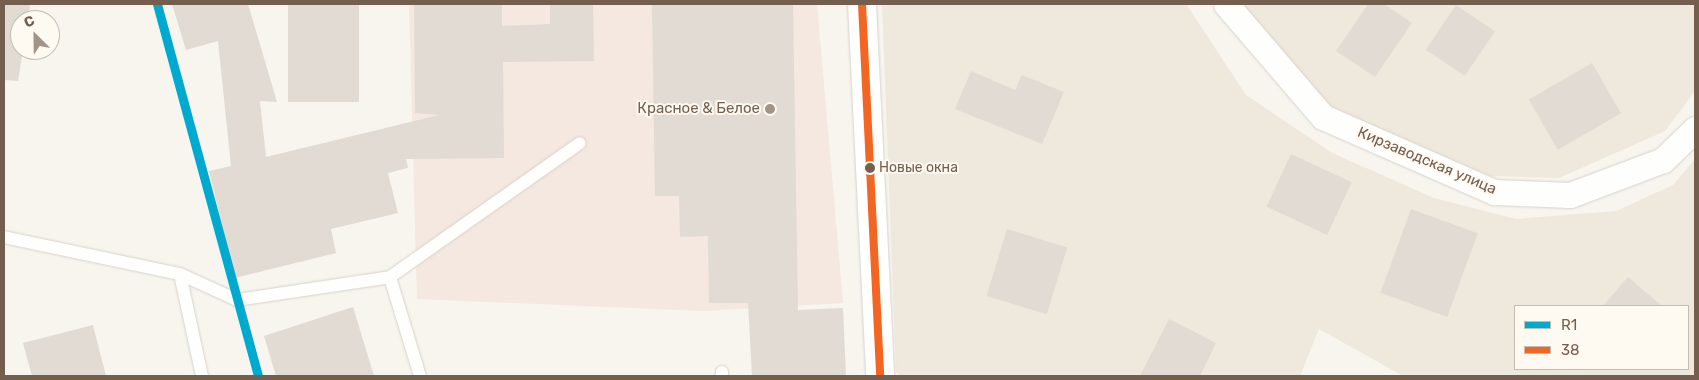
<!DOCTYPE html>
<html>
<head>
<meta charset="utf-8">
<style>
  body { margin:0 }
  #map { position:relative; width:1699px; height:380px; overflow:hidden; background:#f7f5ee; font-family:Rubik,sans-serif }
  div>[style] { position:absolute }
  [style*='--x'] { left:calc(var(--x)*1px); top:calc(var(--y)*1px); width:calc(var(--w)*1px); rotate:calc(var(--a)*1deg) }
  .residential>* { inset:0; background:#efe8dc }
  .commercial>* { inset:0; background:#f4e8e0 }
  .building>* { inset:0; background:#e1dbd3; transform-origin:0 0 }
  .roads { filter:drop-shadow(0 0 1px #d7d2cc) drop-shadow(0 0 1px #d7d2cc) }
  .service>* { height:12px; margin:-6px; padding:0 6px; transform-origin:6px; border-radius:6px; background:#fefefc }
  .minor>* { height:25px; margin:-12.5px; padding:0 12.5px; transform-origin:12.5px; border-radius:12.5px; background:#fefefc }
  .tertiary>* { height:28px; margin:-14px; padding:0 14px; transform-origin:14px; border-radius:14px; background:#fefefc }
  .bus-1>* { height:8px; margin:-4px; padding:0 4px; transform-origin:4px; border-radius:4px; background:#f26522 }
  .rail-1>* { height:9px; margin:-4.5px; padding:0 4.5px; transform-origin:4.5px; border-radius:4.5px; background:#00a9ce }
  .dots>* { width:14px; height:14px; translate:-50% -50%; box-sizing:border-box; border:2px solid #fefaf1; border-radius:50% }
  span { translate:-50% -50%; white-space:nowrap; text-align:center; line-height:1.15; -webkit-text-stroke:4px #fefaf1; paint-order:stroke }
  .bus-label { font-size:14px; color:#745f4f }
  .left { translate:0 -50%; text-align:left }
  .poi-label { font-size:15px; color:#745f4f }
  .right { translate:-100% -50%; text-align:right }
  .street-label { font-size:15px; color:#745f4f }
  .frame { position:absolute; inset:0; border:5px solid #745f4f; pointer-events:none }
  .legend { position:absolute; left:1514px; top:305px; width:175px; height:65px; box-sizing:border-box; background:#fefaf1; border:1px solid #c7bcb0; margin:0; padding:6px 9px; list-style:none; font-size:15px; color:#745f4f }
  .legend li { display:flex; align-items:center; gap:10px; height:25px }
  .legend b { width:25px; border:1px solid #c7bcb0 }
  .north { position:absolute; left:10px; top:10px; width:50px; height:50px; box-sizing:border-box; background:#fefaf1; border:1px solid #c7bcb0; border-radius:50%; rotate:337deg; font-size:14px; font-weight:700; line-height:20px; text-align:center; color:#745f4f }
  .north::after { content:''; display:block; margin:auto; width:18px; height:22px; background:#a29487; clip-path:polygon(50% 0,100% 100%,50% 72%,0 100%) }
</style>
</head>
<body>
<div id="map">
  <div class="residential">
    <i style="clip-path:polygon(evenodd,882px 4px,1186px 4px,1246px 95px,1332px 153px,1434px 198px,1516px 219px,1616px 211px,1673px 185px,1695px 159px,1695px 376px,1403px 376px,1319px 329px,1300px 376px,901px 376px,896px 372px,882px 4px,1515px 306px,1688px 306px,1688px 369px,1515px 369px,1515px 306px)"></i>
    <i style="clip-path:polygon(1238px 4px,1695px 4px,1695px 91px,1665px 131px,1559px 178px,1490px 176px,1329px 107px)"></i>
  </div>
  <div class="commercial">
    <i style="clip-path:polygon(409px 4px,817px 4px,843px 303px,704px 311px,417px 299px)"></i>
  </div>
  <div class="building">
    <i style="clip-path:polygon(4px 4px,30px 4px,28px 20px,20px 20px,20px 50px,23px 50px,18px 81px,4px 80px)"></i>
    <i style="clip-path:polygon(172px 4px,248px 4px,277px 102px,260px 101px,266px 157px,439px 115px,415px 113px,414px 4px,502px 4px,502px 26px,550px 24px,550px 4px,593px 4px,594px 61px,503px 62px,504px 158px,406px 159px,408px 168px,388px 173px,398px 213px,331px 229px,336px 253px,235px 278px,209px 171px,231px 166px,218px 41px,186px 50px)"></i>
    <i style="left:288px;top:4px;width:71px;height:98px"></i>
    <i style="clip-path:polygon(652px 4px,793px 4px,798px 310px,843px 308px,846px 376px,752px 376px,748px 303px,709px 303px,708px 236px,680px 237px,679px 196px,655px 196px)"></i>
    <i style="clip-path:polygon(1368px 4px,1384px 4px,1412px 23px,1375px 77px,1336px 51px)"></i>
    <i style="left:1456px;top:5px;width:47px;height:54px;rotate:34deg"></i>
    <i style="left:1592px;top:63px;width:58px;height:73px;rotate:60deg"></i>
    <i style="clip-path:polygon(971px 71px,1015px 90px,1022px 75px,1064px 92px,1042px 144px,955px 109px)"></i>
    <i style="left:1291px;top:154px;width:67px;height:58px;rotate:25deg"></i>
    <i style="left:1411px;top:209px;width:71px;height:89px;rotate:20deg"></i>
    <i style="left:1007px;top:229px;width:63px;height:70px;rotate:17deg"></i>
    <i style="clip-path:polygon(1628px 277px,1662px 306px,1603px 306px)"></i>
    <i style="clip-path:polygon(353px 307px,374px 376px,276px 376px,264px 336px)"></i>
    <i style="clip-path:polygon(1169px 319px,1216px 343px,1200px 376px,1140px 376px)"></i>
    <i style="clip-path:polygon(93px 325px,106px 376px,32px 376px,23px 343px)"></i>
  </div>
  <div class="roads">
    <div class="service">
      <i style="--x:4;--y:237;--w:180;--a:11.9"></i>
      <i style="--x:202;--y:376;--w:104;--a:-102.2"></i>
      <i style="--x:180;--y:274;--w:63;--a:24.5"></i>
      <i style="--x:237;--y:300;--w:155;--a:-8.5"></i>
      <i style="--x:420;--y:376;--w:103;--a:-106.9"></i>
      <i style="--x:390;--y:277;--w:232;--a:-35.2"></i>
      <i style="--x:722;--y:376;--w:4;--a:-90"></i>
    </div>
    <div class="minor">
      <i style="--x:1226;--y:4;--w:149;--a:49.4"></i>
      <i style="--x:1323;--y:117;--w:187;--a:23.7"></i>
      <i style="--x:1494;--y:192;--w:76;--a:2.3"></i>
      <i style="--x:1570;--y:195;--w:99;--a:-20.6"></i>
      <i style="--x:1663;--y:160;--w:45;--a:-44.1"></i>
    </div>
    <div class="tertiary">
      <i style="--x:862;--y:4;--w:372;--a:87.2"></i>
    </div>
  </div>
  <div class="bus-1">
    <i style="--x:862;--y:4;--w:372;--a:87.2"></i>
  </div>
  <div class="rail-1">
    <i style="--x:157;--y:4;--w:385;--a:74.8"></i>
  </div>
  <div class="dots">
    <i style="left:770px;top:109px;background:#a29487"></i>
    <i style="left:870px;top:168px;background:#745f4f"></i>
  </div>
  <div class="bus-label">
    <span class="left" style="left:879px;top:168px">Новые окна</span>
  </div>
  <div class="poi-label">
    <span class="right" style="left:760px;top:109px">Красное &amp; Белое</span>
  </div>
  <div class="street-label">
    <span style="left:1427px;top:161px;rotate:23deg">Кирзаводская улица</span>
  </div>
  <div class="frame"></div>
  <ul class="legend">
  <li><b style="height:6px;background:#00a9ce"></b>R1</li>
  <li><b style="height:6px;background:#f26522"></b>38</li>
  </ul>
  <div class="north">С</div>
</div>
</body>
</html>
